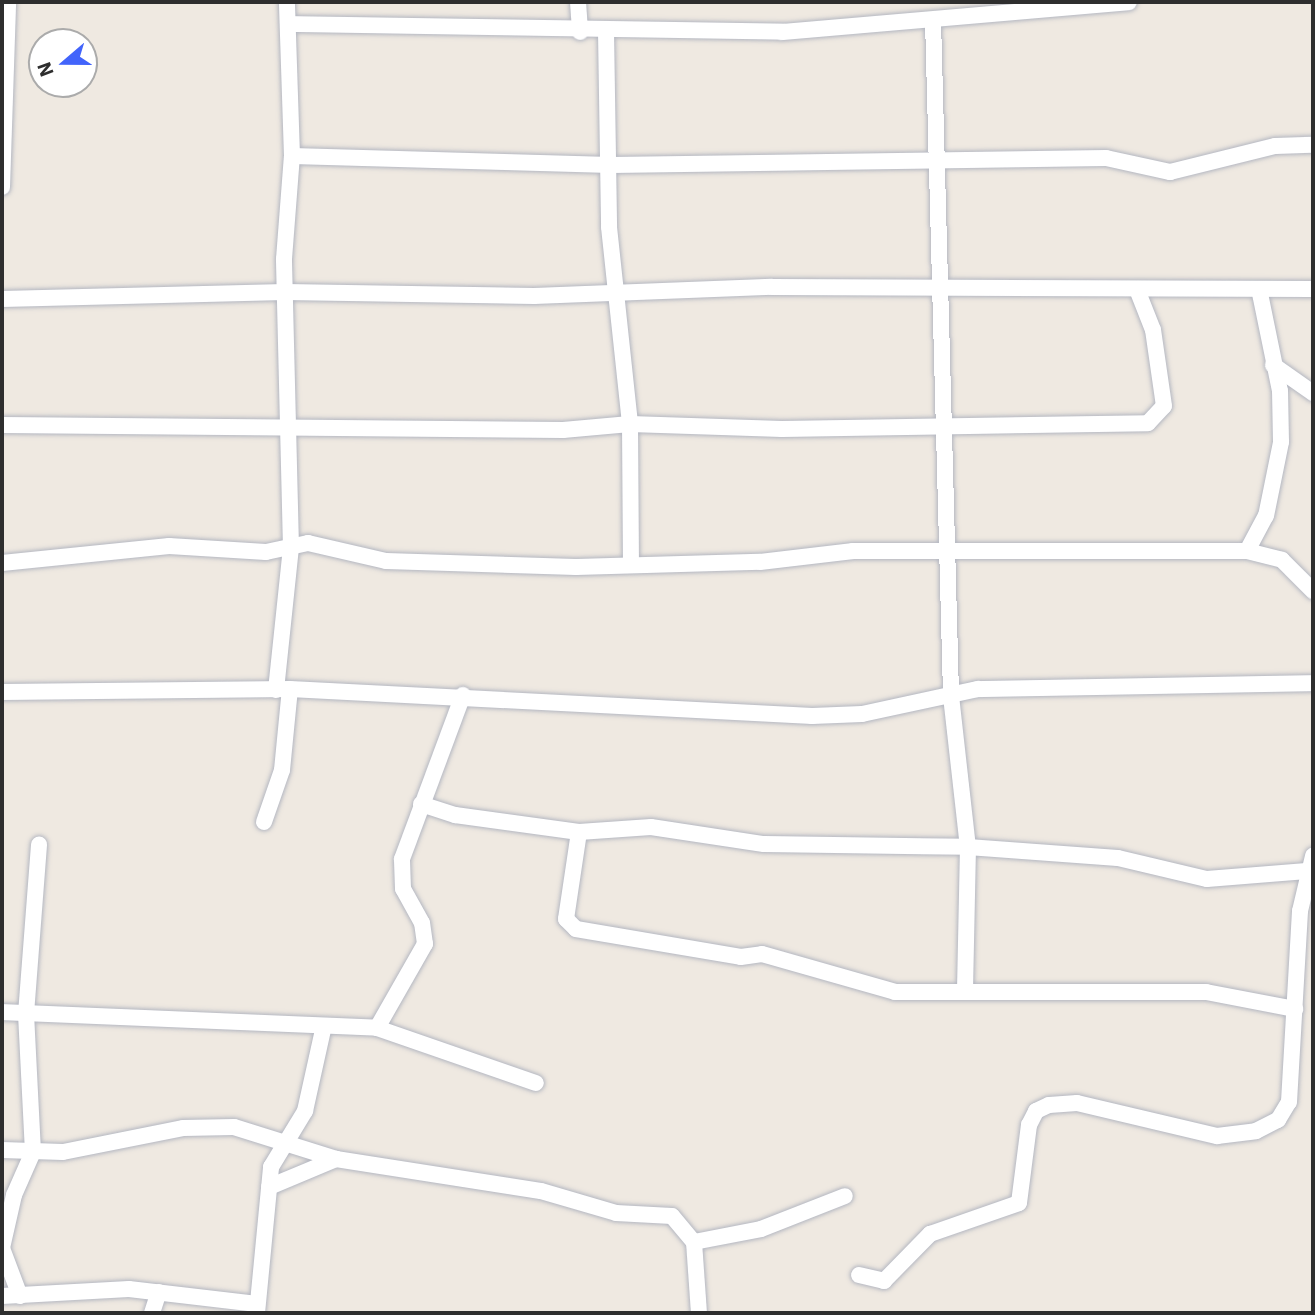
<!DOCTYPE html>
<html>
<head>
<meta charset="utf-8">
<style>
  body { margin:0 }
  #map { position:relative; width:1315px; height:1315px; overflow:hidden; background:#efe9e1; font-family:"IBM Plex Sans",sans-serif }
  div>[style] { position:absolute }
  [style*='--x'] { left:calc(var(--x)*1px); top:calc(var(--y)*1px); width:calc(var(--w)*1px); rotate:calc(var(--a)*1deg) }
  .roads { filter:drop-shadow(0 0 2px #b4b7c1) drop-shadow(0 0 2px #b4b7c1) }
  .minor>* { height:16px; margin:-8px; padding:0 8px; transform-origin:8px; border-radius:8px; background:#fff }
  span { translate:-50% -50%; white-space:nowrap; text-align:center; line-height:1.15; -webkit-text-stroke:5px #fff; paint-order:stroke }
  .frame { position:absolute; inset:0; border:4px solid #2e2e2e; pointer-events:none }
  .north { position:absolute; left:28px; top:28px; width:70px; height:70px; box-sizing:border-box; background:#fff; border:2px solid #ababab; border-radius:50%; rotate:250deg; font-size:19px; font-weight:700; line-height:28px; text-align:center; color:#2e2e2e }
  .north::after { content:''; display:block; margin:auto; width:24px; height:32px; background:#4264fb; clip-path:polygon(50% 0,100% 100%,50% 72%,0 100%) }
</style>
</head>
<body>
<div id="map">
  <div class="roads">
    <div class="minor">
      <i style="--x:578;--y:2;--w:30;--a:86"></i>
      <i style="--x:933;--y:20;--w:676;--a:88.47"></i>
      <i style="--x:951;--y:696;--w:152;--a:83.6"></i>
      <i style="--x:968;--y:847;--w:142;--a:91.2"></i>
      <i style="--x:290;--y:24;--w:492;--a:0.9"></i>
      <i style="--x:782;--y:32;--w:348;--a:-4.9"></i>
      <i style="--x:606;--y:31;--w:196;--a:89.1"></i>
      <i style="--x:609;--y:227;--w:198;--a:83.9"></i>
      <i style="--x:630;--y:424;--w:139;--a:89.6"></i>
      <i style="--x:292;--y:156;--w:319;--a:1.6"></i>
      <i style="--x:611;--y:165;--w:495;--a:-0.8"></i>
      <i style="--x:1106;--y:158;--w:66;--a:12.3"></i>
      <i style="--x:1170;--y:172;--w:108;--a:-13.9"></i>
      <i style="--x:1275;--y:146;--w:38;--a:-2"></i>
      <i style="--x:2;--y:187;--w:185;--a:-88.1"></i>
      <i style="--x:2;--y:299;--w:283;--a:-1.4"></i>
      <i style="--x:285;--y:292;--w:249;--a:0.9"></i>
      <i style="--x:534;--y:296;--w:238;--a:-2.2"></i>
      <i style="--x:772;--y:287;--w:541;--a:0.21"></i>
      <i style="--x:1273;--y:365;--w:49;--a:35"></i>
      <i style="--x:2;--y:425;--w:561;--a:0.51"></i>
      <i style="--x:563;--y:430;--w:67;--a:-5.1"></i>
      <i style="--x:630;--y:424;--w:152;--a:1.9"></i>
      <i style="--x:782;--y:429;--w:366;--a:-0.9"></i>
      <i style="--x:1148;--y:423;--w:23;--a:-47"></i>
      <i style="--x:1164;--y:406;--w:77;--a:-98.2"></i>
      <i style="--x:1153;--y:330;--w:41;--a:-111.5"></i>
      <i style="--x:1247;--y:551;--w:40;--a:-62"></i>
      <i style="--x:1266;--y:516;--w:76;--a:-78.5"></i>
      <i style="--x:1281;--y:442;--w:51;--a:-91.1"></i>
      <i style="--x:1280;--y:391;--w:104;--a:-101.6"></i>
      <i style="--x:2;--y:563;--w:168;--a:-5.8"></i>
      <i style="--x:169;--y:546;--w:97;--a:3.5"></i>
      <i style="--x:266;--y:552;--w:43;--a:-12.1"></i>
      <i style="--x:308;--y:543;--w:80;--a:13"></i>
      <i style="--x:386;--y:561;--w:190;--a:1.8"></i>
      <i style="--x:576;--y:567;--w:184;--a:-1.6"></i>
      <i style="--x:760;--y:562;--w:94;--a:-6.7"></i>
      <i style="--x:853;--y:551;--w:394;--a:0"></i>
      <i style="--x:1247;--y:551;--w:36;--a:14"></i>
      <i style="--x:1282;--y:560;--w:44;--a:45"></i>
      <i style="--x:276;--y:690;--w:143;--a:-84"></i>
      <i style="--x:291;--y:548;--w:289;--a:-91.4"></i>
      <i style="--x:284;--y:259;--w:103;--a:-85.6"></i>
      <i style="--x:292;--y:156;--w:154;--a:-91.9"></i>
      <i style="--x:2;--y:692;--w:288;--a:-0.6"></i>
      <i style="--x:290;--y:689;--w:523;--a:2.96"></i>
      <i style="--x:812;--y:716;--w:50;--a:-2.3"></i>
      <i style="--x:862;--y:714;--w:119;--a:-12.2"></i>
      <i style="--x:978;--y:689;--w:335;--a:-1"></i>
      <i style="--x:421;--y:804;--w:36;--a:18"></i>
      <i style="--x:455;--y:815;--w:125;--a:7.8"></i>
      <i style="--x:579;--y:832;--w:72;--a:-4"></i>
      <i style="--x:651;--y:827;--w:114;--a:8.6"></i>
      <i style="--x:764;--y:844;--w:204;--a:0.8"></i>
      <i style="--x:968;--y:847;--w:150;--a:4.2"></i>
      <i style="--x:1118;--y:858;--w:91;--a:13.3"></i>
      <i style="--x:1207;--y:879;--w:100;--a:-4.6"></i>
      <i style="--x:264;--y:822;--w:55;--a:-70.9"></i>
      <i style="--x:282;--y:770;--w:81;--a:-84.4"></i>
      <i style="--x:579;--y:832;--w:88;--a:98.5"></i>
      <i style="--x:566;--y:919;--w:14;--a:45"></i>
      <i style="--x:576;--y:929;--w:167;--a:9.6"></i>
      <i style="--x:741;--y:957;--w:21;--a:-8"></i>
      <i style="--x:762;--y:954;--w:138;--a:15.9"></i>
      <i style="--x:895;--y:992;--w:311;--a:0"></i>
      <i style="--x:1206;--y:992;--w:91;--a:10.8"></i>
      <i style="--x:2;--y:1012;--w:375;--a:2.4"></i>
      <i style="--x:377;--y:1028;--w:168;--a:19.1"></i>
      <i style="--x:377;--y:1028;--w:97;--a:-60.3"></i>
      <i style="--x:425;--y:944;--w:21;--a:-98"></i>
      <i style="--x:422;--y:923;--w:39;--a:-119"></i>
      <i style="--x:403;--y:889;--w:30;--a:-92"></i>
      <i style="--x:402;--y:859;--w:175;--a:-69.6"></i>
      <i style="--x:2;--y:1150;--w:61;--a:1.9"></i>
      <i style="--x:63;--y:1152;--w:122;--a:-11.3"></i>
      <i style="--x:183;--y:1128;--w:51;--a:-1.1"></i>
      <i style="--x:234;--y:1127;--w:107;--a:17.4"></i>
      <i style="--x:336;--y:1159;--w:207;--a:8.9"></i>
      <i style="--x:541;--y:1191;--w:78;--a:16.3"></i>
      <i style="--x:616;--y:1213;--w:56;--a:3.1"></i>
      <i style="--x:672;--y:1216;--w:34;--a:50"></i>
      <i style="--x:694;--y:1242;--w:68;--a:-11"></i>
      <i style="--x:761;--y:1229;--w:90;--a:-21.4"></i>
      <i style="--x:269;--y:1187;--w:73;--a:-22.7"></i>
      <i style="--x:694;--y:1242;--w:71;--a:86"></i>
      <i style="--x:859;--y:1275;--w:26;--a:13"></i>
      <i style="--x:884;--y:1281;--w:66;--a:-45.6"></i>
      <i style="--x:930;--y:1234;--w:94;--a:-19.2"></i>
      <i style="--x:1019;--y:1203;--w:79;--a:-82.7"></i>
      <i style="--x:1029;--y:1125;--w:16;--a:-63"></i>
      <i style="--x:1036;--y:1111;--w:14;--a:-25"></i>
      <i style="--x:1049;--y:1105;--w:28;--a:-4"></i>
      <i style="--x:1077;--y:1103;--w:144;--a:13.3"></i>
      <i style="--x:1217;--y:1136;--w:39;--a:-7"></i>
      <i style="--x:1256;--y:1131;--w:25;--a:-27"></i>
      <i style="--x:1278;--y:1120;--w:21;--a:-59"></i>
      <i style="--x:1289;--y:1102;--w:191;--a:-86.7"></i>
      <i style="--x:1300;--y:911;--w:57;--a:-76.7"></i>
      <i style="--x:2;--y:1296;--w:127;--a:-3.2"></i>
      <i style="--x:129;--y:1289;--w:129;--a:6.7"></i>
      <i style="--x:20;--y:1296;--w:51;--a:-110.6"></i>
      <i style="--x:2;--y:1248;--w:54;--a:-77.2"></i>
      <i style="--x:14;--y:1195;--w:47;--a:-66.2"></i>
      <i style="--x:33;--y:1152;--w:138;--a:-92.9"></i>
      <i style="--x:26;--y:1014;--w:170;--a:-85.6"></i>
      <i style="--x:152;--y:1313;--w:22;--a:-72"></i>
      <i style="--x:257;--y:1313;--w:147;--a:-84.5"></i>
      <i style="--x:271;--y:1167;--w:66;--a:-58.7"></i>
      <i style="--x:305;--y:1111;--w:83;--a:-77.5"></i>
    </div>
  </div>
  <div class="frame"></div>
  <div class="north">N</div>
</div>
</body>
</html>
